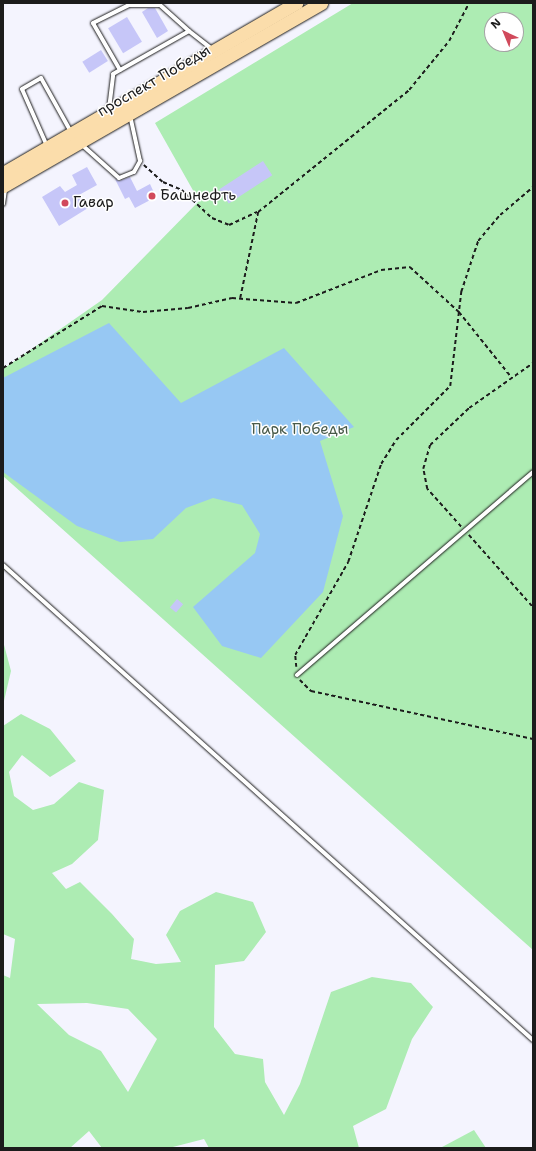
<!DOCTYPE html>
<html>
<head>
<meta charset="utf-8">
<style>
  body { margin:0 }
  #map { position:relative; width:536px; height:1151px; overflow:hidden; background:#f4f4fe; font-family:"Shantell Sans",sans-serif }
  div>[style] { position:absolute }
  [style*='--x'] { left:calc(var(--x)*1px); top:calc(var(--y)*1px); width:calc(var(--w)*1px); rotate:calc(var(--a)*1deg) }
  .green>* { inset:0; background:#adecb3 }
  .water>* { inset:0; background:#97c8f3 }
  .building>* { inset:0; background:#c6c6f8; transform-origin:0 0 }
  .path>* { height:1.5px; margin-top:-0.75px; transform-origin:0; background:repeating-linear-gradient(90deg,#1c1c1c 0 4px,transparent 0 7px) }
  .roads { filter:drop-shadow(0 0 1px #1c1c1c) drop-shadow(0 0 1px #1c1c1c) }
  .lane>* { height:4px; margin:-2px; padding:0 2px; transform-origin:2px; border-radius:2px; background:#fff }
  .primary>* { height:13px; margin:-6.5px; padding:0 6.5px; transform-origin:6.5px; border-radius:6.5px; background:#fbddab }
  .dots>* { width:11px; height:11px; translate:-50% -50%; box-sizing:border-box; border:2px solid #fff; border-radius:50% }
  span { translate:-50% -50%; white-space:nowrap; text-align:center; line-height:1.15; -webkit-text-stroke:3px #fff; paint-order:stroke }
  .street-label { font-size:15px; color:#1c1c1c }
  .poi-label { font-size:15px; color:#1c1c1c }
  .left { translate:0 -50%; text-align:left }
  .park-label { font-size:15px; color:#485a49 }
  .frame { position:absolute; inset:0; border:4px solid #1c1c1c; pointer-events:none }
  .north { position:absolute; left:484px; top:12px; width:40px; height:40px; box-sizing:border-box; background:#fff; border:1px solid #a4a4a4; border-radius:50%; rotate:316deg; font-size:11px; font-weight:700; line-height:16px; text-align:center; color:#1c1c1c }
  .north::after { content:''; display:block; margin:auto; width:14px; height:18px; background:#d1495b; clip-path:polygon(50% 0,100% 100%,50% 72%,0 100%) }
</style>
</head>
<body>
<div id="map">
  <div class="green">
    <i style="clip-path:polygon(evenodd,353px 3px,533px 3px,533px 950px,3px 476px,3px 369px,102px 300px,199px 201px,155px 123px,353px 3px,492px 20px,516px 20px,516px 44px,492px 44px,492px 20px)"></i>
    <i style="clip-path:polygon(3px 641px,11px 671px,3px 705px)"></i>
    <i style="clip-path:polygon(evenodd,21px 714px,50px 729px,76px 761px,50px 777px,22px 755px,9px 772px,14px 796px,33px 810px,54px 804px,79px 782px,104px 790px,98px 840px,72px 864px,52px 873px,66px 889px,80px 882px,112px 914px,134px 939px,131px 959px,156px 964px,181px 962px,166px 935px,180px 911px,216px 892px,253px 902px,266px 932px,244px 961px,215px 965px,214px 1027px,235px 1054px,263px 1059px,265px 1082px,284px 1115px,300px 1084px,331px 992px,372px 977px,411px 983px,433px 1007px,412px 1039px,386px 1109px,353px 1126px,359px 1148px,209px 1148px,204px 1139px,169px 1148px,102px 1148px,89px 1131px,70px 1148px,3px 1148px,3px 975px,10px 978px,15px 939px,3px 934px,3px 726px,21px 714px,87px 1003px,128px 1009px,157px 1039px,128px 1092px,101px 1051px,69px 1035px,37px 1004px,87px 1003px)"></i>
    <i style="clip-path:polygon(474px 1130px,486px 1148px,440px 1148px,444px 1146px)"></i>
  </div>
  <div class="water">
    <i style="clip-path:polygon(109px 323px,181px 403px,284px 348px,354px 427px,320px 441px,343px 516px,323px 592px,261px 658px,222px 646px,193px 607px,255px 553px,260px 534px,242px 505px,213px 498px,186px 508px,153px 539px,120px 542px,77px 526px,3px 472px,3px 378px)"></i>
  </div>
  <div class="building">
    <i style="clip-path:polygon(148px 8px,155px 8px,168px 31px,157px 38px,142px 12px)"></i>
    <i style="left:127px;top:17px;width:29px;height:22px;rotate:59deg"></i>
    <i style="left:101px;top:50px;width:13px;height:22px;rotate:58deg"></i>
    <i style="left:263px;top:161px;width:17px;height:52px;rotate:57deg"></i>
    <i style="clip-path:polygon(87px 167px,97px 185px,79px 195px,88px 208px,59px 226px,42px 197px,60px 186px,65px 192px,77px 185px,72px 175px)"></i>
    <i style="clip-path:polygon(130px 177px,137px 191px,150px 184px,156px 197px,135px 208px,129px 197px,125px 199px,115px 179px,119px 181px)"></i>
    <i style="left:177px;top:599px;width:8px;height:11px;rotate:40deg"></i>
  </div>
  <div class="path">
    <i style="--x:144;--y:165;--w:25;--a:42"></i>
    <i style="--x:163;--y:182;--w:21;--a:23"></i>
    <i style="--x:182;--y:190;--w:41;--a:43"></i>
    <i style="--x:212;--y:218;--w:18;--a:22"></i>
    <i style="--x:229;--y:225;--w:31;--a:-25"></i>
    <i style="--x:240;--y:298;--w:88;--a:-78.2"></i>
    <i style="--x:258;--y:212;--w:194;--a:-38.9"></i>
    <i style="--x:409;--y:90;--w:63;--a:-50.8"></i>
    <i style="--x:449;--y:41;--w:43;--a:-62.2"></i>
    <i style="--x:3;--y:368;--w:117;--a:-32.1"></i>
    <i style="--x:102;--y:306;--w:41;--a:8.3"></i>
    <i style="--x:143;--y:312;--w:45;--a:-5.1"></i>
    <i style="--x:188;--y:308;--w:45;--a:-12.8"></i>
    <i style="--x:232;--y:298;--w:64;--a:4.5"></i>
    <i style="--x:296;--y:303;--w:91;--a:-21.2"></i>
    <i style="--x:381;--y:270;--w:29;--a:-6"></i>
    <i style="--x:410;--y:267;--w:67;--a:42.6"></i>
    <i style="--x:459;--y:312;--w:85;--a:51.2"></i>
    <i style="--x:461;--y:527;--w:51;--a:-131.8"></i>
    <i style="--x:427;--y:489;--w:20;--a:-101"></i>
    <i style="--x:423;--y:469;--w:25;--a:-74"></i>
    <i style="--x:430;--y:445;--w:54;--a:-43.5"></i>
    <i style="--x:469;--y:408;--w:78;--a:-35.1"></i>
    <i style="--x:469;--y:535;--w:96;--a:48.4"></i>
    <i style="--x:296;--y:667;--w:12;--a:-95"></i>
    <i style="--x:295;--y:655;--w:107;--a:-60.3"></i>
    <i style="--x:348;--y:562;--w:103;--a:-71.4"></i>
    <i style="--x:381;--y:464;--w:28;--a:-58"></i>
    <i style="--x:396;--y:440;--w:76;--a:-45"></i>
    <i style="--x:450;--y:386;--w:95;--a:-83.3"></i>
    <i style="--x:461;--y:292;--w:54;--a:-71.6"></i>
    <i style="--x:478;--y:241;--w:34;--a:-50"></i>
    <i style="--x:500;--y:215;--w:43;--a:-40.3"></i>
    <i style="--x:300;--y:680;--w:16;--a:45"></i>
    <i style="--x:311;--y:691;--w:227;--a:12.2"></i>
  </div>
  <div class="roads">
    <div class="lane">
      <i style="--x:120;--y:70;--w:54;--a:-119.9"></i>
      <i style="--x:93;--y:23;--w:40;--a:-26.6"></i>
      <i style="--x:129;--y:5;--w:31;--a:0"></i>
      <i style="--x:160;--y:5;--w:39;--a:42"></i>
      <i style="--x:109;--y:109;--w:35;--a:-83"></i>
      <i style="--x:113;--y:74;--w:87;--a:-29.5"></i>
      <i style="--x:189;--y:31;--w:29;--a:38"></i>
      <i style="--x:81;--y:144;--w:51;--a:41.8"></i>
      <i style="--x:119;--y:178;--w:16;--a:-22"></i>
      <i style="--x:134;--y:172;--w:13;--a:-61"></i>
      <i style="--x:140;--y:161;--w:47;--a:-102.3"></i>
      <i style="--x:47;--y:146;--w:62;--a:-113.7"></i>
      <i style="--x:22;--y:89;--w:22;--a:-30"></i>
      <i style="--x:41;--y:78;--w:62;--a:60.9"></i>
      <i style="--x:3;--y:204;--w:15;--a:-82"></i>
      <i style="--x:3;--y:565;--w:712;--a:41.87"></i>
      <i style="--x:297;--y:675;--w:311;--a:-40.7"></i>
    </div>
    <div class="primary">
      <i style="--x:3;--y:173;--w:339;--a:-30.1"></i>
      <i style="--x:3;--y:186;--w:367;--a:-29.9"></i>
    </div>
  </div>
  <div class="dots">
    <i style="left:152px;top:196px;background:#d1495b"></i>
    <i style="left:65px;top:203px;background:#d1495b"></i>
  </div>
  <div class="street-label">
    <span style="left:154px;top:81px;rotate:-30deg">проспект Победы</span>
  </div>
  <div class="poi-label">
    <span class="left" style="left:160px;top:196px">Башнефть</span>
    <span class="left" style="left:73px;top:203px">Гавар</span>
  </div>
  <div class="park-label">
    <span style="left:300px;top:430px">Парк Победы</span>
  </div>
  <div class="frame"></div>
  <div class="north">N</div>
</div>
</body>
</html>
